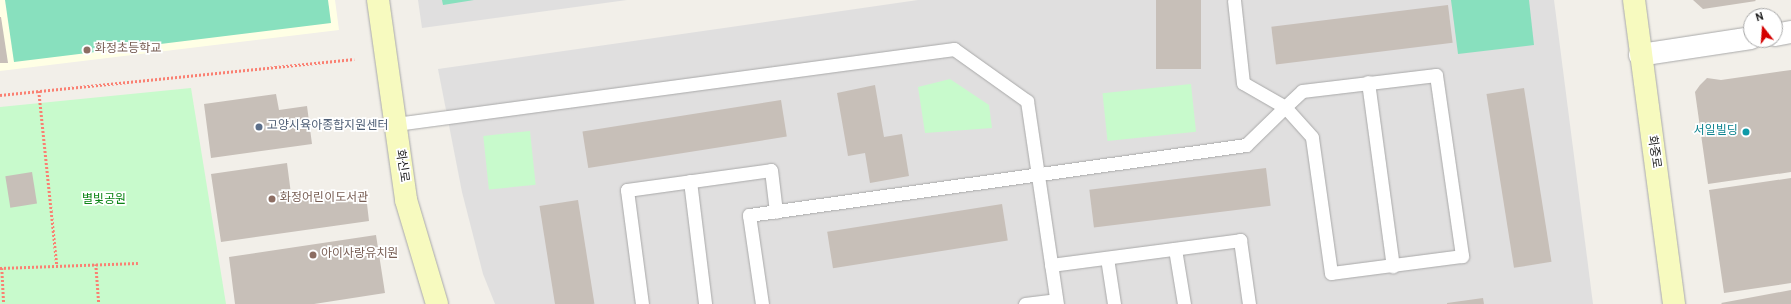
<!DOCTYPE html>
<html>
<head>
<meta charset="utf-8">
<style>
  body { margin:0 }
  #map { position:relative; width:1791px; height:304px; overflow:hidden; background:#f2efe9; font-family:Overpass,"Noto Sans KR",sans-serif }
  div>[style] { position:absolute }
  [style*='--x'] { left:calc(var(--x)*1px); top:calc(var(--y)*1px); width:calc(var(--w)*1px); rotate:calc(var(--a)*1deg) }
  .residential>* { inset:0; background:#e0dfdf }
  .education>* { inset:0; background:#ffffe5 }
  .park>* { inset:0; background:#c8facc; transform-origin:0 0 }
  .pitch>* { inset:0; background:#88e0be }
  .building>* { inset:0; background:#c7bfb8; transform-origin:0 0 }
  .path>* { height:2.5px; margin-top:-1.25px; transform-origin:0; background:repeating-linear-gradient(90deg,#fa8072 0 2px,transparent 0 4px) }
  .roads { filter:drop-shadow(0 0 1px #a9a9a9) drop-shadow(0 0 1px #a9a9a9) }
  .service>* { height:13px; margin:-6.5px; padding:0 6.5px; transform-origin:6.5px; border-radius:6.5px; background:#fff }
  .minor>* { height:22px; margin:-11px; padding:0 11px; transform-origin:11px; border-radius:11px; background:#fff }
  .secondary>* { height:22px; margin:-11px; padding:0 11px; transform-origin:11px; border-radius:11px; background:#f7fabf }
  .dots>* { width:11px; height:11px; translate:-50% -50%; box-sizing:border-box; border:2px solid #fff; border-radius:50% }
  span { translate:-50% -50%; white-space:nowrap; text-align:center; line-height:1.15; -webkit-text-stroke:3.5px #fff; paint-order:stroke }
  .education-label { font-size:12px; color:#785e54 }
  .left { translate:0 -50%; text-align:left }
  .service-label { font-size:12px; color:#4e5e75 }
  .culture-label { font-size:12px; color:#0d838f }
  .right { translate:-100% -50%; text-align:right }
  .street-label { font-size:12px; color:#222 }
  .park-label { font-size:12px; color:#0c8416 }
  .north { position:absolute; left:1743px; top:8px; width:40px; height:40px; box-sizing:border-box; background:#fff; border:1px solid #a7a7a7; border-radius:50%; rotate:343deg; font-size:11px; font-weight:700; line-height:16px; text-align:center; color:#222 }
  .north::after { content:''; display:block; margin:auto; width:14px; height:18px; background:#d40000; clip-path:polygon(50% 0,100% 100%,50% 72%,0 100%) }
</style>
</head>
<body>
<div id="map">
  <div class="residential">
    <i style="clip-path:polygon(418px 0,627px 0,422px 28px)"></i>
    <i style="clip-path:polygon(918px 0,1554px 0,1593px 304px,495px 304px,483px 274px,462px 192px,438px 69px)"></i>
  </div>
  <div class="education">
    <i style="clip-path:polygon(0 0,335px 0,339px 30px,0 71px)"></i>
  </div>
  <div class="park">
    <i style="clip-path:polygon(950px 79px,989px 105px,992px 128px,925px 133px,918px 87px)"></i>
    <i style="left:1191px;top:84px;width:48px;height:89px;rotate:84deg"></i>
    <i style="clip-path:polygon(191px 88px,226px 304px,0 304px,0 107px)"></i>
    <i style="left:530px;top:131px;width:54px;height:47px;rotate:84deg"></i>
  </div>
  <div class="pitch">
    <i style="clip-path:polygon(5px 0,328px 0,331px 23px,14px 62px)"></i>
    <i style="clip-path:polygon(442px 0,474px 0,443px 5px)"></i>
    <i style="clip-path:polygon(1451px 0,1529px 0,1534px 45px,1458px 54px)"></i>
  </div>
  <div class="building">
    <i style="left:1156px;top:0;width:45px;height:69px"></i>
    <i style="clip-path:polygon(1693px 0,1755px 0,1756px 1px,1703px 9px)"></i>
    <i style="left:1448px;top:5px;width:38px;height:178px;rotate:83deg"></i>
    <i style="clip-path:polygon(0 17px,1px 17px,8px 63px,0 63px)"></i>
    <i style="clip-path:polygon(1791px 70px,1791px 172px,1708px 184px,1695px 92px,1700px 85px,1707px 78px,1721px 80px)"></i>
    <i style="clip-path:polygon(875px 85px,884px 137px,902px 134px,909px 176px,870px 183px,865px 153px,848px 156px,837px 93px)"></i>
    <i style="left:1524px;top:88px;width:176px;height:38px;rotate:81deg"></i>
    <i style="clip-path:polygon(276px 94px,279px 110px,307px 106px,312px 144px,211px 158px,204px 104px)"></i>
    <i style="left:781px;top:100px;width:37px;height:201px;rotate:81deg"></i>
    <i style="clip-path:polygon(287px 163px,291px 194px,367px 204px,369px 221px,221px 242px,211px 174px)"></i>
    <i style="left:1266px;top:168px;width:38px;height:178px;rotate:83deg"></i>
    <i style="left:32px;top:172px;width:32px;height:27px;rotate:81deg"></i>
    <i style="clip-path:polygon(1791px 178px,1791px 283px,1724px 293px,1709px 190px)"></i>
    <i style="left:578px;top:200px;width:105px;height:39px;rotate:81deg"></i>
    <i style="left:1002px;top:204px;width:37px;height:177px;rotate:81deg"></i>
    <i style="clip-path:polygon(376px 235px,385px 293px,314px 304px,235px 304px,229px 257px)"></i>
    <i style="clip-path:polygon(1791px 290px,1791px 304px,1722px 304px,1721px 303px)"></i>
    <i style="clip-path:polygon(1483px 298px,1484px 304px,1447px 304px,1447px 303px)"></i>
  </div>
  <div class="path">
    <i style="--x:39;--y:91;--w:175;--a:84.1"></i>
    <i style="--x:0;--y:95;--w:356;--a:-5.8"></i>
    <i style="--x:96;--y:264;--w:40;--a:85.7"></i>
    <i style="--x:0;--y:268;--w:138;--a:-2.1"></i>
    <i style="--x:2;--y:268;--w:36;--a:87"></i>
  </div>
  <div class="roads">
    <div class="service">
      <i style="--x:1368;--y:82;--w:186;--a:82.3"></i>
      <i style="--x:396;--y:124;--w:563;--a:-7.66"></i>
      <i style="--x:954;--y:49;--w:90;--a:35.5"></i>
      <i style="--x:1027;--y:101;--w:205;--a:81.6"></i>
      <i style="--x:690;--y:181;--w:124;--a:83"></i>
      <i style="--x:1175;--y:249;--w:56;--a:80.7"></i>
      <i style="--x:1107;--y:258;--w:47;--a:81.3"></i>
      <i style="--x:1051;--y:265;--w:191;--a:-7.5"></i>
      <i style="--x:1240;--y:240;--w:65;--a:82"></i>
      <i style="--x:642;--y:304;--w:115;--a:-97.5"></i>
      <i style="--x:627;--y:190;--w:145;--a:-7.9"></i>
      <i style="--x:771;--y:170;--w:42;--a:83.2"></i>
      <i style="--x:762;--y:304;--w:90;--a:-98.3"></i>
      <i style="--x:749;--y:215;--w:502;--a:-8.02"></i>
      <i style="--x:1246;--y:145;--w:54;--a:-44.3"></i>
      <i style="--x:1285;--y:107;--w:23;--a:-43"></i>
      <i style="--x:1302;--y:91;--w:135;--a:-6.8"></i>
      <i style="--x:1436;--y:75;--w:183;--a:81.8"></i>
      <i style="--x:1462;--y:256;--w:132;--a:172.6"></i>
      <i style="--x:1331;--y:273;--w:137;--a:-98"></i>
      <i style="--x:1312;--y:137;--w:40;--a:-132"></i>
      <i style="--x:1285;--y:107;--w:48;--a:-150.3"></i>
      <i style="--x:1243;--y:83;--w:83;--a:-96.2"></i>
      <i style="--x:1025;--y:304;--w:31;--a:-7"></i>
    </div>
    <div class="minor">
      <i style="--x:1775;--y:35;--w:16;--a:-11"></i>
      <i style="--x:1640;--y:55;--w:112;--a:-8.7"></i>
    </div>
    <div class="secondary">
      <i style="--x:378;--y:0;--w:202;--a:82"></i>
      <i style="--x:406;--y:200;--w:109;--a:73.4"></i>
      <i style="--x:1634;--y:0;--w:307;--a:82.5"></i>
    </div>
  </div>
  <div class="dots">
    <i style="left:87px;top:50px;background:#8d6e63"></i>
    <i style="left:259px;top:127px;background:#5c6f8a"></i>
    <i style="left:1746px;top:132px;background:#0f9aa8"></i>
    <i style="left:272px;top:199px;background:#8d6e63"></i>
    <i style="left:313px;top:255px;background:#8d6e63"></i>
  </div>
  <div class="education-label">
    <span class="left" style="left:95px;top:50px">화정초등학교</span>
    <span class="left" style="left:280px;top:199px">화정어린이도서관</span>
    <span class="left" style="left:321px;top:255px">아이사랑유치원</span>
  </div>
  <div class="service-label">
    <span class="left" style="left:267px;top:127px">고양시육아종합지원센터</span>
  </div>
  <div class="culture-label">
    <span class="right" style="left:1738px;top:132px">서일빌딩</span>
  </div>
  <div class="street-label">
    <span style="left:1653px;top:152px;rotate:82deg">화중로</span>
    <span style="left:401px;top:166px;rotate:82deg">화신로</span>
  </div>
  <div class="park-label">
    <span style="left:104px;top:201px">별빛공원</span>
  </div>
  <div class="north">N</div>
</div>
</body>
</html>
